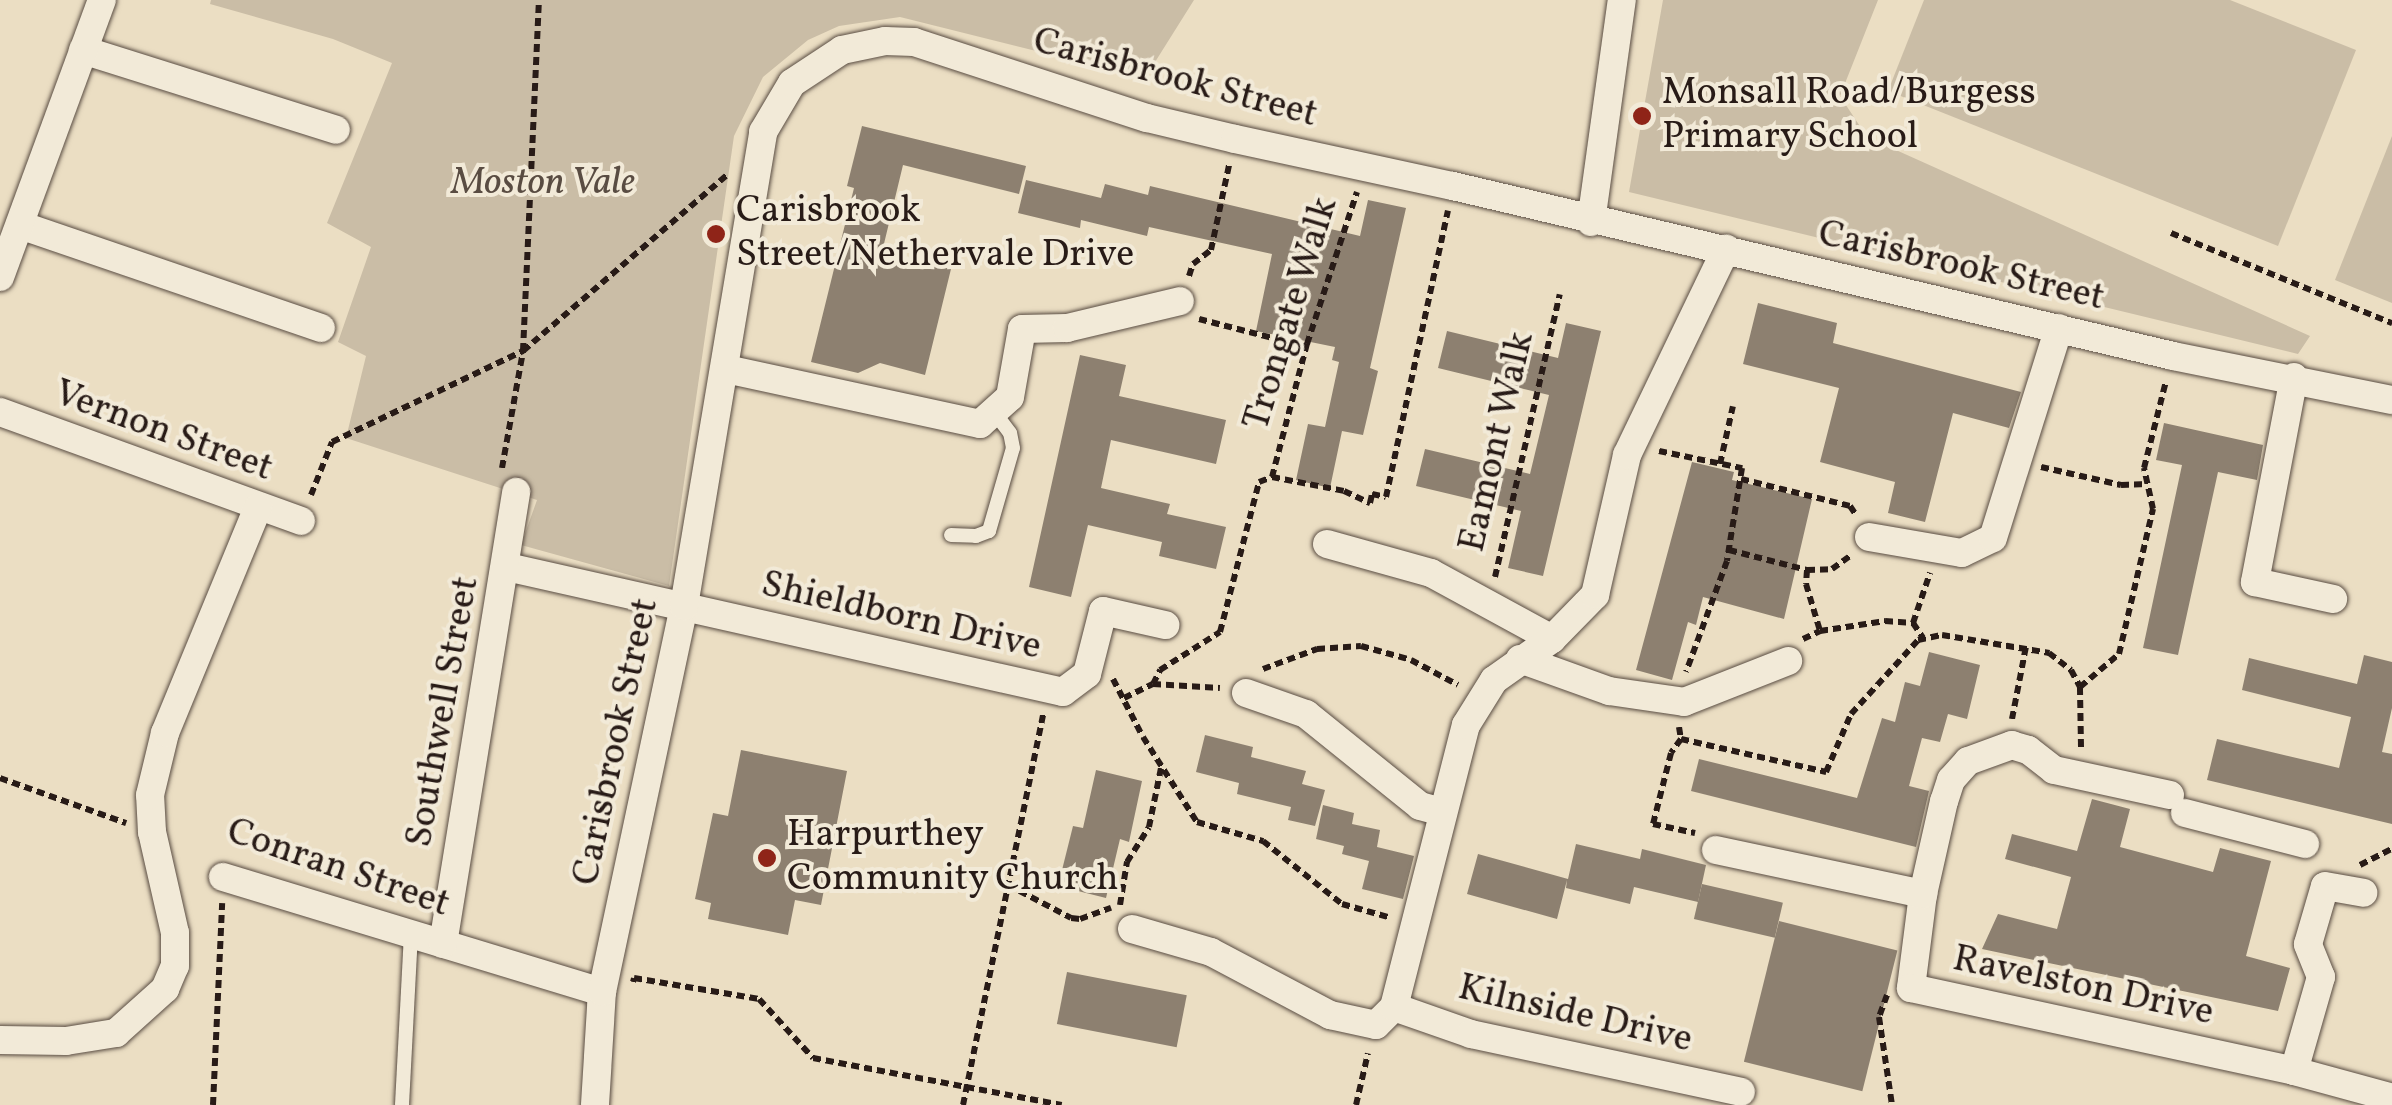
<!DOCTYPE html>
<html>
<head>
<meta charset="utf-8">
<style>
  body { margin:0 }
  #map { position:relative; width:2392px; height:1105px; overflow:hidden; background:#ebdec3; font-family:Vollkorn,serif }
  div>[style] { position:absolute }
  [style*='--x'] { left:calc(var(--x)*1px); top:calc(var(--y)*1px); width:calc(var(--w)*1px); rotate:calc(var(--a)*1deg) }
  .green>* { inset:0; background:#cabda6 }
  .building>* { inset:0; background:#8d8070; transform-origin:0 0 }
  .path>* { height:6px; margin-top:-3px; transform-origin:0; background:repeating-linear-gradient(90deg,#281b17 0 8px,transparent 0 13px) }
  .roads { filter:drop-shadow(0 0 2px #594c42) drop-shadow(0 0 2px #594c42) }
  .lane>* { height:14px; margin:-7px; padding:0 7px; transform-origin:7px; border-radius:7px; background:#f2ead8 }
  .street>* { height:28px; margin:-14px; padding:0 14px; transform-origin:14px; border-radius:14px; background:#f2ead8 }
  .dots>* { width:28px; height:28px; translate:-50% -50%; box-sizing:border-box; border:5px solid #f2ead8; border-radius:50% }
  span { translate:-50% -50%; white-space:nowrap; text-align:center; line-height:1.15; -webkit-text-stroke:8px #f2ead8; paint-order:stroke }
  .street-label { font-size:38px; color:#281b17 }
  .poi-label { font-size:38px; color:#281b17 }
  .left { translate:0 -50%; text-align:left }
  .park-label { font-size:38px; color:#594c42; font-style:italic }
</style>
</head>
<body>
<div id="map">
  <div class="green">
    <i style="clip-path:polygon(211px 0,1194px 0,1145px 78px,900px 17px,839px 26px,808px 40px,763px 77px,734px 136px,669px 586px,521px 545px,537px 500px,346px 438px,366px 356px,338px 342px,371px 247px,327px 223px,392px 63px,333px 39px,210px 4px)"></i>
    <i style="clip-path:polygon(1663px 0,1878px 0,1840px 96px,1867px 137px,2310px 336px,2298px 354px,1629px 192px)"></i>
    <i style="clip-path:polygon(1924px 0,2230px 0,2356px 50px,2278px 246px,1888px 91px)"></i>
    <i style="clip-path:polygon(2392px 136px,2392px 303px,2335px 280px)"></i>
  </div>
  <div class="building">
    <i style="clip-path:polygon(862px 126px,1026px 166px,1019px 194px,903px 165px,882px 252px,951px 269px,925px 375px,880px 363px,858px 373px,811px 362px,854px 188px,847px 186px)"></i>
    <i style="clip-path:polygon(1026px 180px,1101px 198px,1105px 184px,1148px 195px,1150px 186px,1360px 236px,1368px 200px,1406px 208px,1370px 368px,1378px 371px,1363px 435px,1342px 431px,1330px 488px,1296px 480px,1308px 424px,1325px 427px,1339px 362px,1332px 360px,1335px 347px,1256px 331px,1272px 254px,1149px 227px,1147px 236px,1081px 220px,1080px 228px,1018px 213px)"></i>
    <i style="clip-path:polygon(1758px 303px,1837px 323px,1833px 343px,2021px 392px,2009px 428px,1953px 413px,1925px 522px,1888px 513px,1895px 482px,1820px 462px,1839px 388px,1743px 364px)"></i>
    <i style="clip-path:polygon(1566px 323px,1601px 331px,1543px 576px,1508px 568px,1521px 511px,1416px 486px,1425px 449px,1530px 474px,1549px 395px,1438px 368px,1447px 331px,1558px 358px)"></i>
    <i style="clip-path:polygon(1080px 355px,1126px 365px,1119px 396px,1226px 420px,1216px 464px,1111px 440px,1101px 488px,1170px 504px,1167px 514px,1226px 527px,1216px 569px,1159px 556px,1162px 542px,1088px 525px,1071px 597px,1029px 587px)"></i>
    <i style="clip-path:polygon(2164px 423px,2263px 445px,2257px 480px,2218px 472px,2178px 655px,2143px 648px,2182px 465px,2156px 460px)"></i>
    <i style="clip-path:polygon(1692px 462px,1734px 472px,1732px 480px,1812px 499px,1784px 619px,1703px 597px,1696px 625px,1688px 622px,1672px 680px,1636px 670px)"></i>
    <i style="clip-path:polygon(1929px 652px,1980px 665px,1967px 719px,1948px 714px,1940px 742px,1922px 738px,1909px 786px,1929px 791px,1916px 847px,1691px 791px,1699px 759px,1857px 798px,1882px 718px,1895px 722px,1905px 682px,1920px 686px)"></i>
    <i style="clip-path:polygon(2364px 655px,2392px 662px,2392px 708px,2382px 752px,2392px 754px,2392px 824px,2207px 780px,2217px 739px,2339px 768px,2351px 717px,2242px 690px,2249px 658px,2357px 684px)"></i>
    <i style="clip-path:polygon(1205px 735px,1253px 747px,1251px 757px,1306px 771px,1302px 784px,1325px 790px,1315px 826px,1288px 820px,1291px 807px,1237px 794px,1239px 783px,1196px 772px)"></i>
    <i style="clip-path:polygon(741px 750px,847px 771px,821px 905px,795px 900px,788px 935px,708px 919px,711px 903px,695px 899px,713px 813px,728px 816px)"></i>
    <i style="clip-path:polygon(1096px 770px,1142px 781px,1129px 842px,1120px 839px,1106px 898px,1058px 886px,1073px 826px,1083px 828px)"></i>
    <i style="clip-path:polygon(2092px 799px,2130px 809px,2120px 847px,2213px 872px,2220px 848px,2271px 861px,2246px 956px,2290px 968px,2278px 1011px,1982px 949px,1998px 914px,2057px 929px,2071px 877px,2005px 859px,2012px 834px,2077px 851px)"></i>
    <i style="clip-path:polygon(1323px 805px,1354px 813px,1352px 824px,1380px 830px,1377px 847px,1414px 856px,1403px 899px,1362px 889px,1369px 861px,1342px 854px,1344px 846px,1316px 839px)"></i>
    <i style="clip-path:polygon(1576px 844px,1640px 859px,1642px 849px,1706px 865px,1698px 902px,1634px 887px,1630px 904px,1566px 888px,1567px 880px,1557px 919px,1467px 894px,1478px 854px,1568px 879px)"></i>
    <i style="left:1702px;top:884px;width:83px;height:36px;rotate:13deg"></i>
    <i style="left:1779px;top:921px;width:122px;height:145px;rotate:14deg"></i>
    <i style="left:1067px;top:972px;width:122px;height:53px;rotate:11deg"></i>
  </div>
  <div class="path">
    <i style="--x:2171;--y:233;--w:239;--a:22.2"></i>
    <i style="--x:1189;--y:276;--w:13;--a:-72"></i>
    <i style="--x:1193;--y:264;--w:23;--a:-38"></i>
    <i style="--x:1211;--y:250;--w:87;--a:-78"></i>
    <i style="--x:1199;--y:319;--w:112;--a:14.5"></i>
    <i style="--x:1659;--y:451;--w:85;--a:11.6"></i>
    <i style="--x:1742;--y:468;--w:94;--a:99.2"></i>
    <i style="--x:1727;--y:561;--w:118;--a:110.3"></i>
    <i style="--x:1720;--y:464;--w:59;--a:-77.4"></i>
    <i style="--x:2041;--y:467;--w:82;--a:12.7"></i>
    <i style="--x:2121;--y:485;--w:26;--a:-2"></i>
    <i style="--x:502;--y:468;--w:119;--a:-79.8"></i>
    <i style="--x:523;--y:351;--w:351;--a:-87.4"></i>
    <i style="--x:1272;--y:477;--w:138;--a:-75.3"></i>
    <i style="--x:1307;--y:344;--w:160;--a:-71.8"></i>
    <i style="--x:1741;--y:479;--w:112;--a:13.9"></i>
    <i style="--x:1850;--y:506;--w:11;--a:56"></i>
    <i style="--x:311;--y:495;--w:57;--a:-68.4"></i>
    <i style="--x:332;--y:442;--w:212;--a:-25.5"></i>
    <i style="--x:523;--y:351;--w:269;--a:-40.8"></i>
    <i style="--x:1729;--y:550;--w:81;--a:14.4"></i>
    <i style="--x:1807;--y:570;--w:14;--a:94"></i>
    <i style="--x:1806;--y:584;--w:49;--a:73.4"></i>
    <i style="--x:1807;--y:570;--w:25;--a:-2"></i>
    <i style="--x:1832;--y:569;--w:22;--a:-36"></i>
    <i style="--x:1495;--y:577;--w:290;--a:-77.1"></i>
    <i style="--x:1913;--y:623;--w:53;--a:-71.2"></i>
    <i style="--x:1803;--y:639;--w:19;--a:-25"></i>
    <i style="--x:1820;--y:631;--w:66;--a:-8.7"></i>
    <i style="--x:1885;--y:621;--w:28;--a:4"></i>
    <i style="--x:1913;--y:623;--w:18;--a:56"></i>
    <i style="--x:1263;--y:669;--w:58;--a:-20.3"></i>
    <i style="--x:1317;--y:649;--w:44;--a:-3.9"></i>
    <i style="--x:1361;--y:646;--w:52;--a:15.6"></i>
    <i style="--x:1411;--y:660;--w:53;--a:28"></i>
    <i style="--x:1113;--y:679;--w:65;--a:62.7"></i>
    <i style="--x:1143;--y:737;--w:101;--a:57.6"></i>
    <i style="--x:1197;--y:822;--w:69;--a:16.1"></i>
    <i style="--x:1263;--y:841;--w:101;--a:38.6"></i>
    <i style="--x:1342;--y:904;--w:51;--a:15.9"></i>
    <i style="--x:1153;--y:684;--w:16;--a:-63"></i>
    <i style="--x:1160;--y:670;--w:71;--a:-32.3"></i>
    <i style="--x:1220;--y:632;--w:155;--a:-75.4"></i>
    <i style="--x:1259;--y:482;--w:14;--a:-21"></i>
    <i style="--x:1272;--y:477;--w:73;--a:11"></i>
    <i style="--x:1344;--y:491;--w:29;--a:25"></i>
    <i style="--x:1370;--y:503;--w:9;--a:-77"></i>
    <i style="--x:1372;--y:494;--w:14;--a:12"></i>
    <i style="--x:1386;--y:497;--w:293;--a:-77.8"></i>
    <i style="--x:1124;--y:698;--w:32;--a:-26"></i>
    <i style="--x:1153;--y:684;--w:67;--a:3.4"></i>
    <i style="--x:2012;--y:719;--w:74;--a:-79.1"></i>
    <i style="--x:1679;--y:727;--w:12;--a:81"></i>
    <i style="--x:1681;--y:739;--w:149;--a:12.8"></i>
    <i style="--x:1826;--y:772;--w:63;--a:-66.7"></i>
    <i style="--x:1851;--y:714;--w:100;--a:-47.8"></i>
    <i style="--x:1918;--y:640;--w:25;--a:-12"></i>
    <i style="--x:1942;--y:635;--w:109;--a:9.5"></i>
    <i style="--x:2049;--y:653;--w:28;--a:38"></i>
    <i style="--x:2071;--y:670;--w:19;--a:62"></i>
    <i style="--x:1681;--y:739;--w:17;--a:126"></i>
    <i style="--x:1671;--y:753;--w:73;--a:104.2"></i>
    <i style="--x:1653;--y:824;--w:43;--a:12.1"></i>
    <i style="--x:2081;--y:747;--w:60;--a:-91"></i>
    <i style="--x:2080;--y:687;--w:51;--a:-40.2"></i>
    <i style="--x:2119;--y:654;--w:149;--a:-76.8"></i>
    <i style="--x:2153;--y:509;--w:42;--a:-102.4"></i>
    <i style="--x:2144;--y:468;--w:90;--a:-75.8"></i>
    <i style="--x:0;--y:778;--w:134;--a:19.7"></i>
    <i style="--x:2360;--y:865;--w:36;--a:-27"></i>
    <i style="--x:1008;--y:885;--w:71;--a:27.6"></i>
    <i style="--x:1071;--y:918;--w:9;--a:6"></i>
    <i style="--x:1080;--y:919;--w:33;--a:-20"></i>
    <i style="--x:1120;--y:905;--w:44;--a:-80.8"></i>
    <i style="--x:1127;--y:862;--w:41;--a:-57.8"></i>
    <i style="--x:1149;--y:827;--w:60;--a:-78.5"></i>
    <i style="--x:633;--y:982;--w:4;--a:-76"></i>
    <i style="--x:634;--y:978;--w:127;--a:9.5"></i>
    <i style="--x:759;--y:999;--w:80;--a:47.5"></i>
    <i style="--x:813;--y:1058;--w:253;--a:10.7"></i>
    <i style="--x:1887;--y:995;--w:23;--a:110"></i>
    <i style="--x:1879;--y:1017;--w:89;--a:81.6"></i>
    <i style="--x:213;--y:1105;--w:202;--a:-87.4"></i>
    <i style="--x:963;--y:1105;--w:399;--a:-78.4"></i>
    <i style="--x:1356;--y:1105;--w:53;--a:-77"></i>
  </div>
  <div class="roads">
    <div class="lane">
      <i style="--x:951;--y:535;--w:25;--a:2"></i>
      <i style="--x:976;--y:536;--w:14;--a:-21"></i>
      <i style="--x:989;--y:531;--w:86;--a:-73.9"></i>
      <i style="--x:1013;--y:448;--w:15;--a:-101"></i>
      <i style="--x:1010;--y:433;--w:26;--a:-127"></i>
      <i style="--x:402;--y:1105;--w:170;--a:-87"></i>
    </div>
    <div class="street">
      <i style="--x:83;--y:50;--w:265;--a:17.5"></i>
      <i style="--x:1591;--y:222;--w:224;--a:-82.1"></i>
      <i style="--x:20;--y:225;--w:318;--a:18.9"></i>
      <i style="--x:0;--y:277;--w:295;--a:-69.8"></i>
      <i style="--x:726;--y:369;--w:260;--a:12.2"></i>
      <i style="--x:980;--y:424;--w:40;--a:-42"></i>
      <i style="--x:1010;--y:397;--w:69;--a:-80"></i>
      <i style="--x:1022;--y:329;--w:45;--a:-1.3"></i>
      <i style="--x:1067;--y:328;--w:116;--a:-13.4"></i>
      <i style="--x:2294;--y:377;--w:209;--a:100.8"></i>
      <i style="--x:2255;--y:582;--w:80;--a:12.3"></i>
      <i style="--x:0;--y:412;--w:320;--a:19.9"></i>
      <i style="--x:1869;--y:537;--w:94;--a:9.8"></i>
      <i style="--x:1962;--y:553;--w:34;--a:-26"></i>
      <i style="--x:1993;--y:538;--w:220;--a:-72.6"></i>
      <i style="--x:1327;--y:544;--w:108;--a:15.6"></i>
      <i style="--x:1431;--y:573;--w:138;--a:28.6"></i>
      <i style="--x:507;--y:567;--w:570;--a:12.67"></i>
      <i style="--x:1063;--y:692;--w:30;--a:-37"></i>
      <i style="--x:1087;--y:674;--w:65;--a:-75.7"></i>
      <i style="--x:1103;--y:611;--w:64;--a:12.7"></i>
      <i style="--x:1520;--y:659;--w:95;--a:19.8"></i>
      <i style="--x:1609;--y:691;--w:76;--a:8.3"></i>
      <i style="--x:1684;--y:702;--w:112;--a:-21.5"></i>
      <i style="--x:1246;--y:693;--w:64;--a:19.3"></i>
      <i style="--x:1306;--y:714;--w:146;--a:38.9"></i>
      <i style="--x:1420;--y:806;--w:24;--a:15"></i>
      <i style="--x:2170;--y:795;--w:119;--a:-167.8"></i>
      <i style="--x:2054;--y:770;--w:33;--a:-142"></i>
      <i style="--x:2028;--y:750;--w:17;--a:-163"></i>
      <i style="--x:2012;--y:745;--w:47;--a:160"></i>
      <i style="--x:1968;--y:761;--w:25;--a:132"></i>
      <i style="--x:1951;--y:780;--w:22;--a:108"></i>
      <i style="--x:1944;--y:801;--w:95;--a:102.7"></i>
      <i style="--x:1923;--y:894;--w:95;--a:97.3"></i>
      <i style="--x:1911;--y:988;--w:392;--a:12.2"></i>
      <i style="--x:2294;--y:1071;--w:98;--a:15.3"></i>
      <i style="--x:2185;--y:813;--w:124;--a:14.5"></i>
      <i style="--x:1716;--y:850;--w:212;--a:12"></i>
      <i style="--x:223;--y:877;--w:396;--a:16.9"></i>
      <i style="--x:1132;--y:929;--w:82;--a:16.2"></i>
      <i style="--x:1211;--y:952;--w:135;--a:27.9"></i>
      <i style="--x:1330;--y:1015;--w:47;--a:12.3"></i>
      <i style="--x:1376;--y:1025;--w:25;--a:-45"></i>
      <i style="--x:1394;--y:1007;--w:291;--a:-75.7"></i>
      <i style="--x:1466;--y:725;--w:53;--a:-58.1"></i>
      <i style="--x:1494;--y:680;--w:71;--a:-35.3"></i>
      <i style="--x:1552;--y:639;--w:62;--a:-45.7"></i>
      <i style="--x:1595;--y:595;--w:144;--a:-77.1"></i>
      <i style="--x:1627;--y:455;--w:229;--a:-64.3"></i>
      <i style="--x:443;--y:944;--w:458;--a:-80.8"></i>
      <i style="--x:1394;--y:1007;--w:82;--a:19.3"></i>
      <i style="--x:1471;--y:1034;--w:276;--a:12.1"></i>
      <i style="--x:0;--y:1040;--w:66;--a:0.9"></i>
      <i style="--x:66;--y:1041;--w:51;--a:-9.1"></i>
      <i style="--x:116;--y:1033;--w:66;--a:-41.9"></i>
      <i style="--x:165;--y:989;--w:25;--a:-67"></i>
      <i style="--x:175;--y:966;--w:33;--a:-90"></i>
      <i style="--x:175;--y:933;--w:104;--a:-102.8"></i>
      <i style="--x:152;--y:832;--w:37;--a:-93"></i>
      <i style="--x:150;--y:795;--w:64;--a:-76.4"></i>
      <i style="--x:165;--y:733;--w:244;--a:-67.6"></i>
      <i style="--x:2294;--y:1071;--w:98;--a:-74"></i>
      <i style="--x:2321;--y:977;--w:35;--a:-112"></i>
      <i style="--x:2308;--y:944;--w:60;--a:-73.7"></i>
      <i style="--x:2325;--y:886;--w:39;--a:10"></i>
      <i style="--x:595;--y:1105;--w:113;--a:-86.5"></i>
      <i style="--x:602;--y:992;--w:395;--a:-78"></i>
      <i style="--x:684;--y:606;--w:481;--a:-80.5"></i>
      <i style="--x:763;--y:132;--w:57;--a:-59.4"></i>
      <i style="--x:792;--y:83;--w:60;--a:-33.4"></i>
      <i style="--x:842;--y:50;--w:44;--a:-11.8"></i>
      <i style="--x:885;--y:41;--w:29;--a:2"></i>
      <i style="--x:914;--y:42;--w:245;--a:18.1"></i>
      <i style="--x:1147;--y:118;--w:90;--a:13.4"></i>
      <i style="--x:1235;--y:139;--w:223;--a:12.2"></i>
      <i style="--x:1453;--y:186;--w:740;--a:13.28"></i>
      <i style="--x:2173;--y:356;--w:223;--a:11.4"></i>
    </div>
  </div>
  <div class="dots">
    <i style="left:1642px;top:116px;background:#8f2418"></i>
    <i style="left:716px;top:234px;background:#8f2418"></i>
    <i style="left:767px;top:858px;background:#8f2418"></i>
  </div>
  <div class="street-label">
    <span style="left:1175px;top:79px;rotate:15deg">Carisbrook Street</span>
    <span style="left:1961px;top:267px;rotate:13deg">Carisbrook Street</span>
    <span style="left:1292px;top:314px;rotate:-73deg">Trongate Walk</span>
    <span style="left:163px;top:432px;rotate:20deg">Vernon Street</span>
    <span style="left:1498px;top:442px;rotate:-77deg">Eamont Walk</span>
    <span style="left:901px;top:617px;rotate:13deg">Shieldborn Drive</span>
    <span style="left:444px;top:712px;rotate:-80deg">Southwell Street</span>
    <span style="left:617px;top:742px;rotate:-78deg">Carisbrook Street</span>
    <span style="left:338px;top:869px;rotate:19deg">Conran Street</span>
    <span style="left:2083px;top:987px;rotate:12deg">Ravelston Drive</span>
    <span style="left:1575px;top:1015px;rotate:13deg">Kilnside Drive</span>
  </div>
  <div class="poi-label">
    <span class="left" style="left:1662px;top:116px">Monsall Road/Burgess<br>Primary School</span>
    <span class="left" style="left:736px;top:234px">Carisbrook<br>Street/Nethervale Drive</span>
    <span class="left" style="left:787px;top:858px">Harpurthey<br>Community Church</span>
  </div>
  <div class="park-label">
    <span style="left:543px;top:184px">Moston Vale</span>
  </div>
</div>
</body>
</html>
